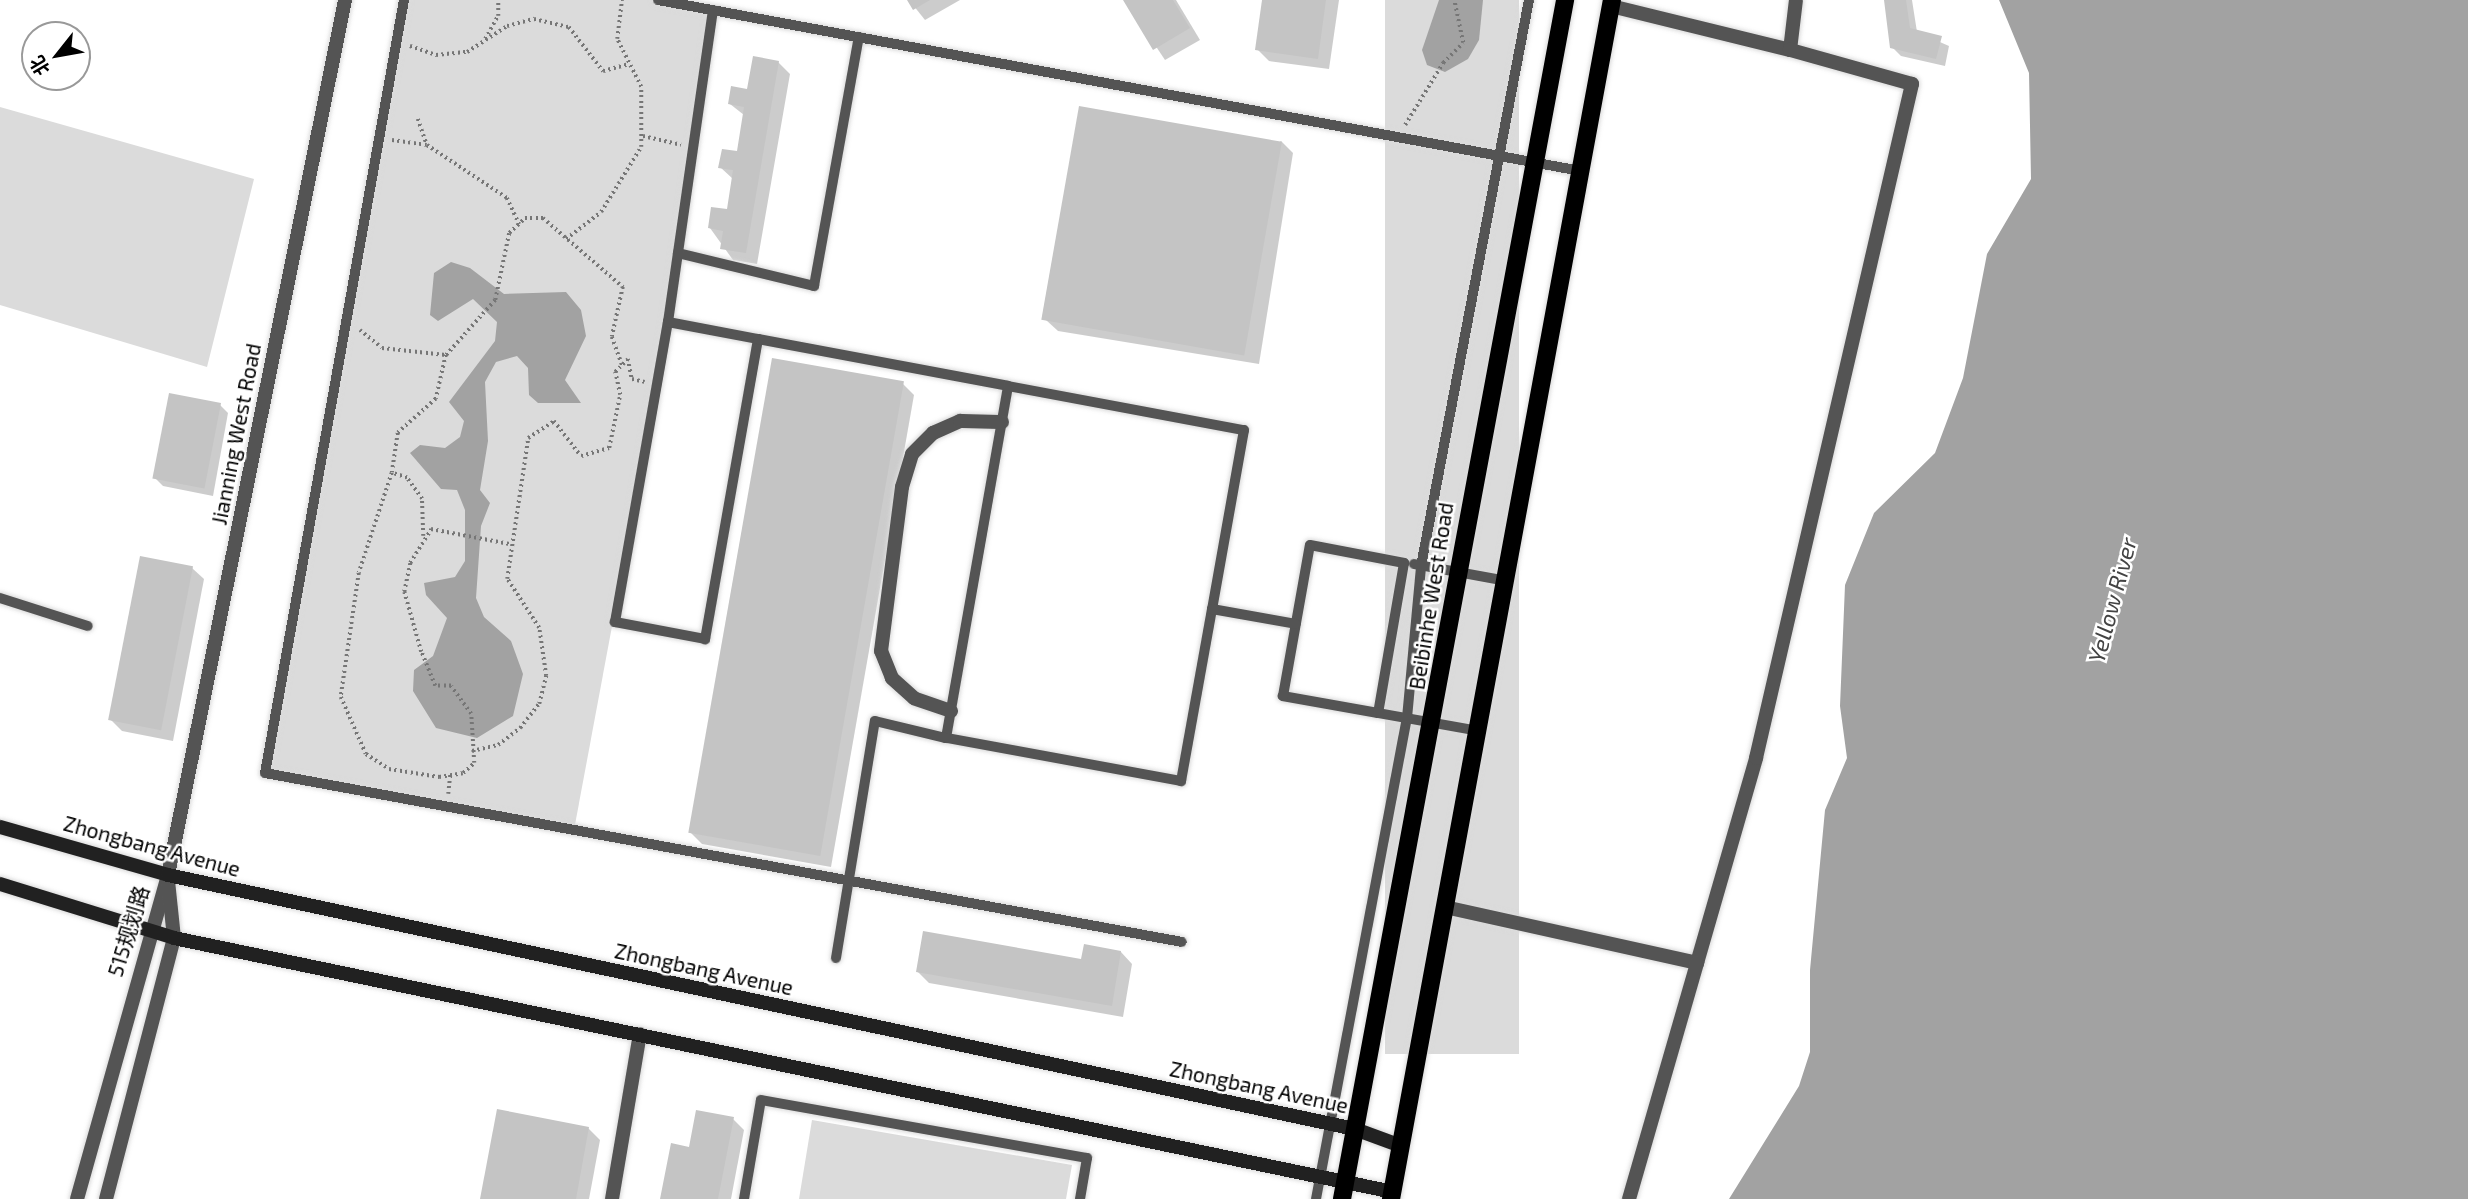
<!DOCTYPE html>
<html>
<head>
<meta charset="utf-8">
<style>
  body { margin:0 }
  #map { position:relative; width:2468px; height:1199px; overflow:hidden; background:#fff; font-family:"Exo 2","Noto Sans SC",sans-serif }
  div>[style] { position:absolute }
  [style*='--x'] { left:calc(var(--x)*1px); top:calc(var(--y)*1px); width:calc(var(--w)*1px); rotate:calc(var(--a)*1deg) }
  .green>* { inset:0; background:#dbdbdb; transform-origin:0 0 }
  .water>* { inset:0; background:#a2a2a2 }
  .shadow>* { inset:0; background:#0003 }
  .building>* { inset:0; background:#c4c4c4; transform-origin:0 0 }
  .path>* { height:3.5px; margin-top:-1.75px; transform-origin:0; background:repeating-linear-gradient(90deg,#767676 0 2px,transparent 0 5.5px) }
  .roads { filter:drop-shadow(0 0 2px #dbdbdb) drop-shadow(0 0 2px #dbdbdb) }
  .service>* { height:10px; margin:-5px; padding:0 5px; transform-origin:5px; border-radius:5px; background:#545454 }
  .pedestrian>* { height:14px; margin:-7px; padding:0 7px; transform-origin:7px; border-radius:7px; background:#545454 }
  .minor>* { height:14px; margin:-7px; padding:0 7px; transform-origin:7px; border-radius:7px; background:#545454 }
  .tertiary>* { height:14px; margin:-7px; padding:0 7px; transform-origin:7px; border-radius:7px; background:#545454 }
  .secondary>* { height:14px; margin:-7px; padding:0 7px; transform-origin:7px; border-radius:7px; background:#212121 }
  .primary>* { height:18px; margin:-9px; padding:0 9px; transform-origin:9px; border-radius:9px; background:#000 }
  span { translate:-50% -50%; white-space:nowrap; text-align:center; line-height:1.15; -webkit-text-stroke:5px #fff; paint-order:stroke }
  .street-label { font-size:21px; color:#000 }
  .water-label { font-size:23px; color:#434343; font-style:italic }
  .north { position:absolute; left:21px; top:21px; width:70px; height:70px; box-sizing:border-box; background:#fff; border:2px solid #999; border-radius:50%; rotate:239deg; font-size:19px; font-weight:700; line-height:28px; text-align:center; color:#000 }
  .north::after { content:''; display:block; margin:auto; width:24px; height:32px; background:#000; clip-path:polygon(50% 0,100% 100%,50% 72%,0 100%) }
</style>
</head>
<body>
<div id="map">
  <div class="green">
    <i style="clip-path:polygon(404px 0,658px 0,713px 10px,657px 385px,574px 830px,265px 773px)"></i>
    <i style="left:1385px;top:0;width:134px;height:1054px"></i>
    <i style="clip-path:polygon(0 107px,254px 179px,207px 367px,0 305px)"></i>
    <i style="clip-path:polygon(812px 1120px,1072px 1165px,1066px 1199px,799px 1199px)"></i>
  </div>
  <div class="water">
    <i style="clip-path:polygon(1439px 0,1483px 0,1479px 40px,1468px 59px,1445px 72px,1427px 65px,1422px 50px)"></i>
    <i style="clip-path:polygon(1999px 0,2468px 0,2468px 1199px,1729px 1199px,1799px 1086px,1810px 1052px,1810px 970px,1825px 810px,1847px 758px,1840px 706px,1845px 585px,1874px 513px,1935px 453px,1963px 378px,1987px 254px,2031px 179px,2029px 73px)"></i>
    <i style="clip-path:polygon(451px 262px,470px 268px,504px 294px,566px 292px,581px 310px,586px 336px,565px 380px,581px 403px,538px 403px,529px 395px,528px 368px,517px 356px,496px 362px,485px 382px,488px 441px,480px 490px,490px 503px,481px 526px,476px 598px,484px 617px,511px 641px,523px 674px,513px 716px,477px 738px,436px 728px,413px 691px,414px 670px,433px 656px,447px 618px,426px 595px,424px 583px,455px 577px,465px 561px,465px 510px,457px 490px,441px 489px,410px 453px,420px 445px,445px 448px,460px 437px,464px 421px,449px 402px,495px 341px,497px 322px,473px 299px,438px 321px,430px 315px,434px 273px)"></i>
  </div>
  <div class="shadow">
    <i style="clip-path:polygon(909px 0,960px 0,925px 20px)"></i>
    <i style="clip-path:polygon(1125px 0,1176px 0,1200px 40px,1165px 60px)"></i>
    <i style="clip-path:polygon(1264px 0,1339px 0,1329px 69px,1269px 61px,1257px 49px)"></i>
    <i style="clip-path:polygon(1886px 0,1912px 0,1917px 32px,1949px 46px,1945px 66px,1901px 56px,1892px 47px)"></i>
    <i style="clip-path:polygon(778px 62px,790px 74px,757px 264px,733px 260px,710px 228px,728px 212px,733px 179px,720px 167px,738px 154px,744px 115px,730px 104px)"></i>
    <i style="clip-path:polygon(1281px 141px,1293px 153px,1259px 364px,1058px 331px,1046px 320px)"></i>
    <i style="clip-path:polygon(903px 384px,914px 395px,831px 867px,702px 844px,691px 833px)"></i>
    <i style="clip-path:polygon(220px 405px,228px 413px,213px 496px,163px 486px,154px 477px)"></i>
    <i style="clip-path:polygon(192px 568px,204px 579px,173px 741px,122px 731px,110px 719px)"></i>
    <i style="clip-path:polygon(1121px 952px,1132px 964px,1123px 1017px,929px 983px,917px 971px,1083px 961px)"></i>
    <i style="clip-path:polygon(733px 1119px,744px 1130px,731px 1199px,662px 1199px,690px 1149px)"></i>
    <i style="clip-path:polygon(588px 1128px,600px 1140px,589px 1199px,482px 1199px)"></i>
  </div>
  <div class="building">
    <i style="clip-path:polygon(907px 0,930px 0,913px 10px)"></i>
    <i style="clip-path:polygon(1123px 0,1173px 0,1190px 28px,1153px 50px)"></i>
    <i style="clip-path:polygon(1262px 0,1326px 0,1318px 59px,1255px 50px)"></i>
    <i style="clip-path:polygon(1884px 0,1906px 0,1910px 28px,1942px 36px,1936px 59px,1890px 48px)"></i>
    <i style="clip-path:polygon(753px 56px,779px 61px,746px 253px,720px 249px,723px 231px,708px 228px,711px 207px,727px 209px,733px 170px,718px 168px,722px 149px,737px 151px,744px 107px,728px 104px,731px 86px,747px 89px)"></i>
    <i style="left:1079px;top:106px;width:206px;height:217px;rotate:10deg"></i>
    <i style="left:772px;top:358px;width:134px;height:482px;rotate:10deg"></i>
    <i style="left:169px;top:393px;width:53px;height:87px;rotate:11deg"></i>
    <i style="left:140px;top:556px;width:54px;height:167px;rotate:11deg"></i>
    <i style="clip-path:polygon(923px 931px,1081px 959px,1084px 944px,1121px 951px,1112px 1006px,916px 972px)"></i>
    <i style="clip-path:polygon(497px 1109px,589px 1127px,576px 1199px,480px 1199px)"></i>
    <i style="clip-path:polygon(696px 1110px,734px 1117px,718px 1199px,660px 1199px,671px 1143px,689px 1147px)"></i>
  </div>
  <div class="path">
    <i style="--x:485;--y:39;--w:26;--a:-61"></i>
    <i style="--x:498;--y:16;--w:16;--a:-90"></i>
    <i style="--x:410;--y:46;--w:28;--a:19"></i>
    <i style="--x:436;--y:55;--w:31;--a:-6"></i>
    <i style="--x:467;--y:52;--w:48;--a:-33"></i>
    <i style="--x:507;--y:26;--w:28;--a:-15"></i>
    <i style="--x:534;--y:19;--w:36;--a:13"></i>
    <i style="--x:569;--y:27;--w:56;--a:52.3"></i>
    <i style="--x:603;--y:71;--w:27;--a:-15"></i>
    <i style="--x:418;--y:119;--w:28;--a:71"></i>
    <i style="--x:427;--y:145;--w:96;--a:33.5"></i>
    <i style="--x:507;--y:198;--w:29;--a:65"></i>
    <i style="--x:1405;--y:125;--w:73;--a:-58.5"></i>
    <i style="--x:1443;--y:63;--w:28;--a:-45"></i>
    <i style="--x:1463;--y:43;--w:44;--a:-101.8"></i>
    <i style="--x:643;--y:136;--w:39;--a:13"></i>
    <i style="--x:392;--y:140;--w:35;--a:8"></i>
    <i style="--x:566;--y:239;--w:44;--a:-37.6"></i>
    <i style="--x:601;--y:212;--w:76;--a:-58.4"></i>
    <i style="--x:641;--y:147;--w:60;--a:-90"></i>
    <i style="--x:641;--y:87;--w:54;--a:-116.6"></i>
    <i style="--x:617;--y:39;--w:39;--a:-83"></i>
    <i style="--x:360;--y:330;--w:28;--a:39"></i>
    <i style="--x:382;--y:348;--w:64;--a:6.2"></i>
    <i style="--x:446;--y:355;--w:45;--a:102.8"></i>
    <i style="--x:436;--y:399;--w:51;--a:138.2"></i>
    <i style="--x:398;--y:433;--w:40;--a:98.5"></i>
    <i style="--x:446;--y:355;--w:74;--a:-48.3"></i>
    <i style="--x:495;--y:300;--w:68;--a:-78.2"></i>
    <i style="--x:509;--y:233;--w:22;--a:-43"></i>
    <i style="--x:525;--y:218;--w:18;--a:0"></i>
    <i style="--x:543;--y:218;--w:106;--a:40.8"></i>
    <i style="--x:623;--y:287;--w:51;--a:102.4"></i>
    <i style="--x:612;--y:337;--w:30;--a:70"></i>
    <i style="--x:423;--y:536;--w:37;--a:-92"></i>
    <i style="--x:422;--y:499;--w:26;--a:-126"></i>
    <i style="--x:407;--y:478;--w:16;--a:-162"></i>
    <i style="--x:392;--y:473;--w:105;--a:108.3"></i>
    <i style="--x:359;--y:573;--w:125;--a:98.3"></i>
    <i style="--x:341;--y:697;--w:62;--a:66.3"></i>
    <i style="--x:366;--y:754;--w:27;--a:33"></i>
    <i style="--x:389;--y:769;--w:51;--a:9.1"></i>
    <i style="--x:439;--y:777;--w:24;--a:-9"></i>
    <i style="--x:463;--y:773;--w:15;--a:-42"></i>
    <i style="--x:474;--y:763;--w:49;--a:-93.5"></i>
    <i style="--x:471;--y:714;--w:34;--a:-126"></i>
    <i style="--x:451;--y:686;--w:16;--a:180"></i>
    <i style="--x:435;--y:686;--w:37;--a:-112"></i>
    <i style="--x:421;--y:652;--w:62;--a:-105.8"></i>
    <i style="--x:404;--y:592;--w:30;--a:-78"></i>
    <i style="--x:410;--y:563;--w:40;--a:-58"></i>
    <i style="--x:431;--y:529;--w:80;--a:10.8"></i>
    <i style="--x:472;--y:751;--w:27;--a:-13"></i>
    <i style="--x:498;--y:745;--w:28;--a:-38"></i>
    <i style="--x:520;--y:728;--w:31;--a:-52"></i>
    <i style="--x:539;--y:704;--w:29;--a:-76"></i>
    <i style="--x:546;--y:676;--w:49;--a:-98.3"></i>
    <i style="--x:539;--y:628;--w:59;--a:-123.1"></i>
    <i style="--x:507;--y:579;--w:143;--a:-81.5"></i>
    <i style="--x:528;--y:438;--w:31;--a:-33"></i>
    <i style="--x:554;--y:421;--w:44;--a:52.4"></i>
    <i style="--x:581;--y:456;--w:29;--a:-16"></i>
    <i style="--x:609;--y:448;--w:54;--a:-78.3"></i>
    <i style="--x:620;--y:395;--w:24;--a:-102"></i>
    <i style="--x:615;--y:372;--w:18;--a:-45"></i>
    <i style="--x:628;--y:359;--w:20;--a:79"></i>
    <i style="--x:632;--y:379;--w:13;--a:13"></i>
    <i style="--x:448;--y:794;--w:19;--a:-84"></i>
  </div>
  <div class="roads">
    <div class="service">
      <i style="--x:404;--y:0;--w:785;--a:100.19"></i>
      <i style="--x:265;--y:773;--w:932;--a:10.44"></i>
      <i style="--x:658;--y:0;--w:939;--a:10.5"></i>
      <i style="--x:678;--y:253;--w:140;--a:13.6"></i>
      <i style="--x:814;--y:286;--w:253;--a:-79.8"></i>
      <i style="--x:668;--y:322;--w:315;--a:-81.8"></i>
      <i style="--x:758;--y:339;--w:305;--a:100"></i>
      <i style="--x:705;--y:639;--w:92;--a:-169.3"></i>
      <i style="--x:615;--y:622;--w:305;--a:-80"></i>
      <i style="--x:668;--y:322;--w:92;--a:10.7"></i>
      <i style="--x:758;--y:339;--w:254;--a:10.6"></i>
      <i style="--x:1310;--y:545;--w:96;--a:10.8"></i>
      <i style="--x:1404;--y:563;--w:152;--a:99.8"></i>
      <i style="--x:1378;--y:713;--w:97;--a:-169.9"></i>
      <i style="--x:1283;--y:696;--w:153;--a:-79.9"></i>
      <i style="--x:1414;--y:564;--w:88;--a:10.4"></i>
      <i style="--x:0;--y:598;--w:92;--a:17.7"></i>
      <i style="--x:1212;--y:609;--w:175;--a:100.2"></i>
      <i style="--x:1181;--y:781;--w:239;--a:-169.6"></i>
      <i style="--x:946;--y:738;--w:357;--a:-80"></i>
      <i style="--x:1008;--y:386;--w:240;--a:10.6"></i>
      <i style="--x:1244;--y:430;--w:182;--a:100.1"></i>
      <i style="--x:1212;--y:609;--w:85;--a:10.1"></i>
      <i style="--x:1378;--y:713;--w:97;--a:10.1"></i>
      <i style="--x:836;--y:958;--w:240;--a:-80.7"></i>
      <i style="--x:875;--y:721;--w:73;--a:13.5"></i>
      <i style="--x:744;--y:1199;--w:100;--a:-80.3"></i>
      <i style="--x:761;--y:1100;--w:331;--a:10.1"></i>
      <i style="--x:1087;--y:1158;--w:42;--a:99.7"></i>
      <i style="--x:1316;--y:1199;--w:490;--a:-79.3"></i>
      <i style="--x:1407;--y:718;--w:153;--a:-84.7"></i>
      <i style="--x:1421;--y:566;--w:576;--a:-79.2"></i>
    </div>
    <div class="pedestrian">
      <i style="--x:1611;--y:6;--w:184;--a:13.8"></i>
      <i style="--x:1790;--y:50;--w:50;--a:-83.2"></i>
      <i style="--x:951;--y:711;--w:39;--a:-161"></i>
      <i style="--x:914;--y:698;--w:30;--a:-138"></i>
      <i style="--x:892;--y:678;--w:29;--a:-112"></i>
      <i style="--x:881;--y:651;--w:165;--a:-82.7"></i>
      <i style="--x:902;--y:487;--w:34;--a:-73"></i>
      <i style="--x:912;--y:454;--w:30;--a:-45"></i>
      <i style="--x:933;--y:433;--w:30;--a:-24"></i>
      <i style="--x:960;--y:421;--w:42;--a:1.4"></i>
      <i style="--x:1445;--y:907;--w:258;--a:12.5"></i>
      <i style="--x:1697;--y:963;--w:213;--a:-73.9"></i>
      <i style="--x:1756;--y:758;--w:692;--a:-76.97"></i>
      <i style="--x:1912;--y:84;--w:127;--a:-164.4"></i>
      <i style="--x:1629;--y:1199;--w:246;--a:-73.9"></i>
    </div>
    <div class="minor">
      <i style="--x:612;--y:1199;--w:167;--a:-80.4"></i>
    </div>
    <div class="tertiary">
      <i style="--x:77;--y:1199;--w:337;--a:-74.3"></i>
      <i style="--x:168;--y:875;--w:893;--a:-78.56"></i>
      <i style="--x:106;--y:1199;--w:270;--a:-75.4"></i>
      <i style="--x:174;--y:938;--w:57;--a:-96"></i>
    </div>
    <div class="secondary">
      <i style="--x:0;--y:827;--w:175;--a:15.9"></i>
      <i style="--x:168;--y:875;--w:1214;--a:12.08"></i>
      <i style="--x:1355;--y:1129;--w:49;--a:20.3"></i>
      <i style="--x:0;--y:884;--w:182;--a:17.2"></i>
      <i style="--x:174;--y:938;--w:1245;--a:11.77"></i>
    </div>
    <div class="primary">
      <i style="--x:1342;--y:1199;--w:1220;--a:-79.46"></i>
      <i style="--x:1391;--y:1199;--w:1219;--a:-79.56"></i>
    </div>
  </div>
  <div class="street-label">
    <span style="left:236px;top:434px;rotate:-79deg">Jianning West Road</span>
    <span style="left:1431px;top:596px;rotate:-81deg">Beibinhe West Road</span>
    <span style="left:152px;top:846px;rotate:15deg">Zhongbang Avenue</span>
    <span style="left:128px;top:931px;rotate:-73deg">515规划路</span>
    <span style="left:704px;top:969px;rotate:12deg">Zhongbang Avenue</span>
    <span style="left:1259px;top:1087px;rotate:12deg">Zhongbang Avenue</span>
  </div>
  <div class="water-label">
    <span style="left:2112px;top:600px;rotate:-75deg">Yellow River</span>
  </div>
  <div class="north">北</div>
</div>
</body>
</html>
